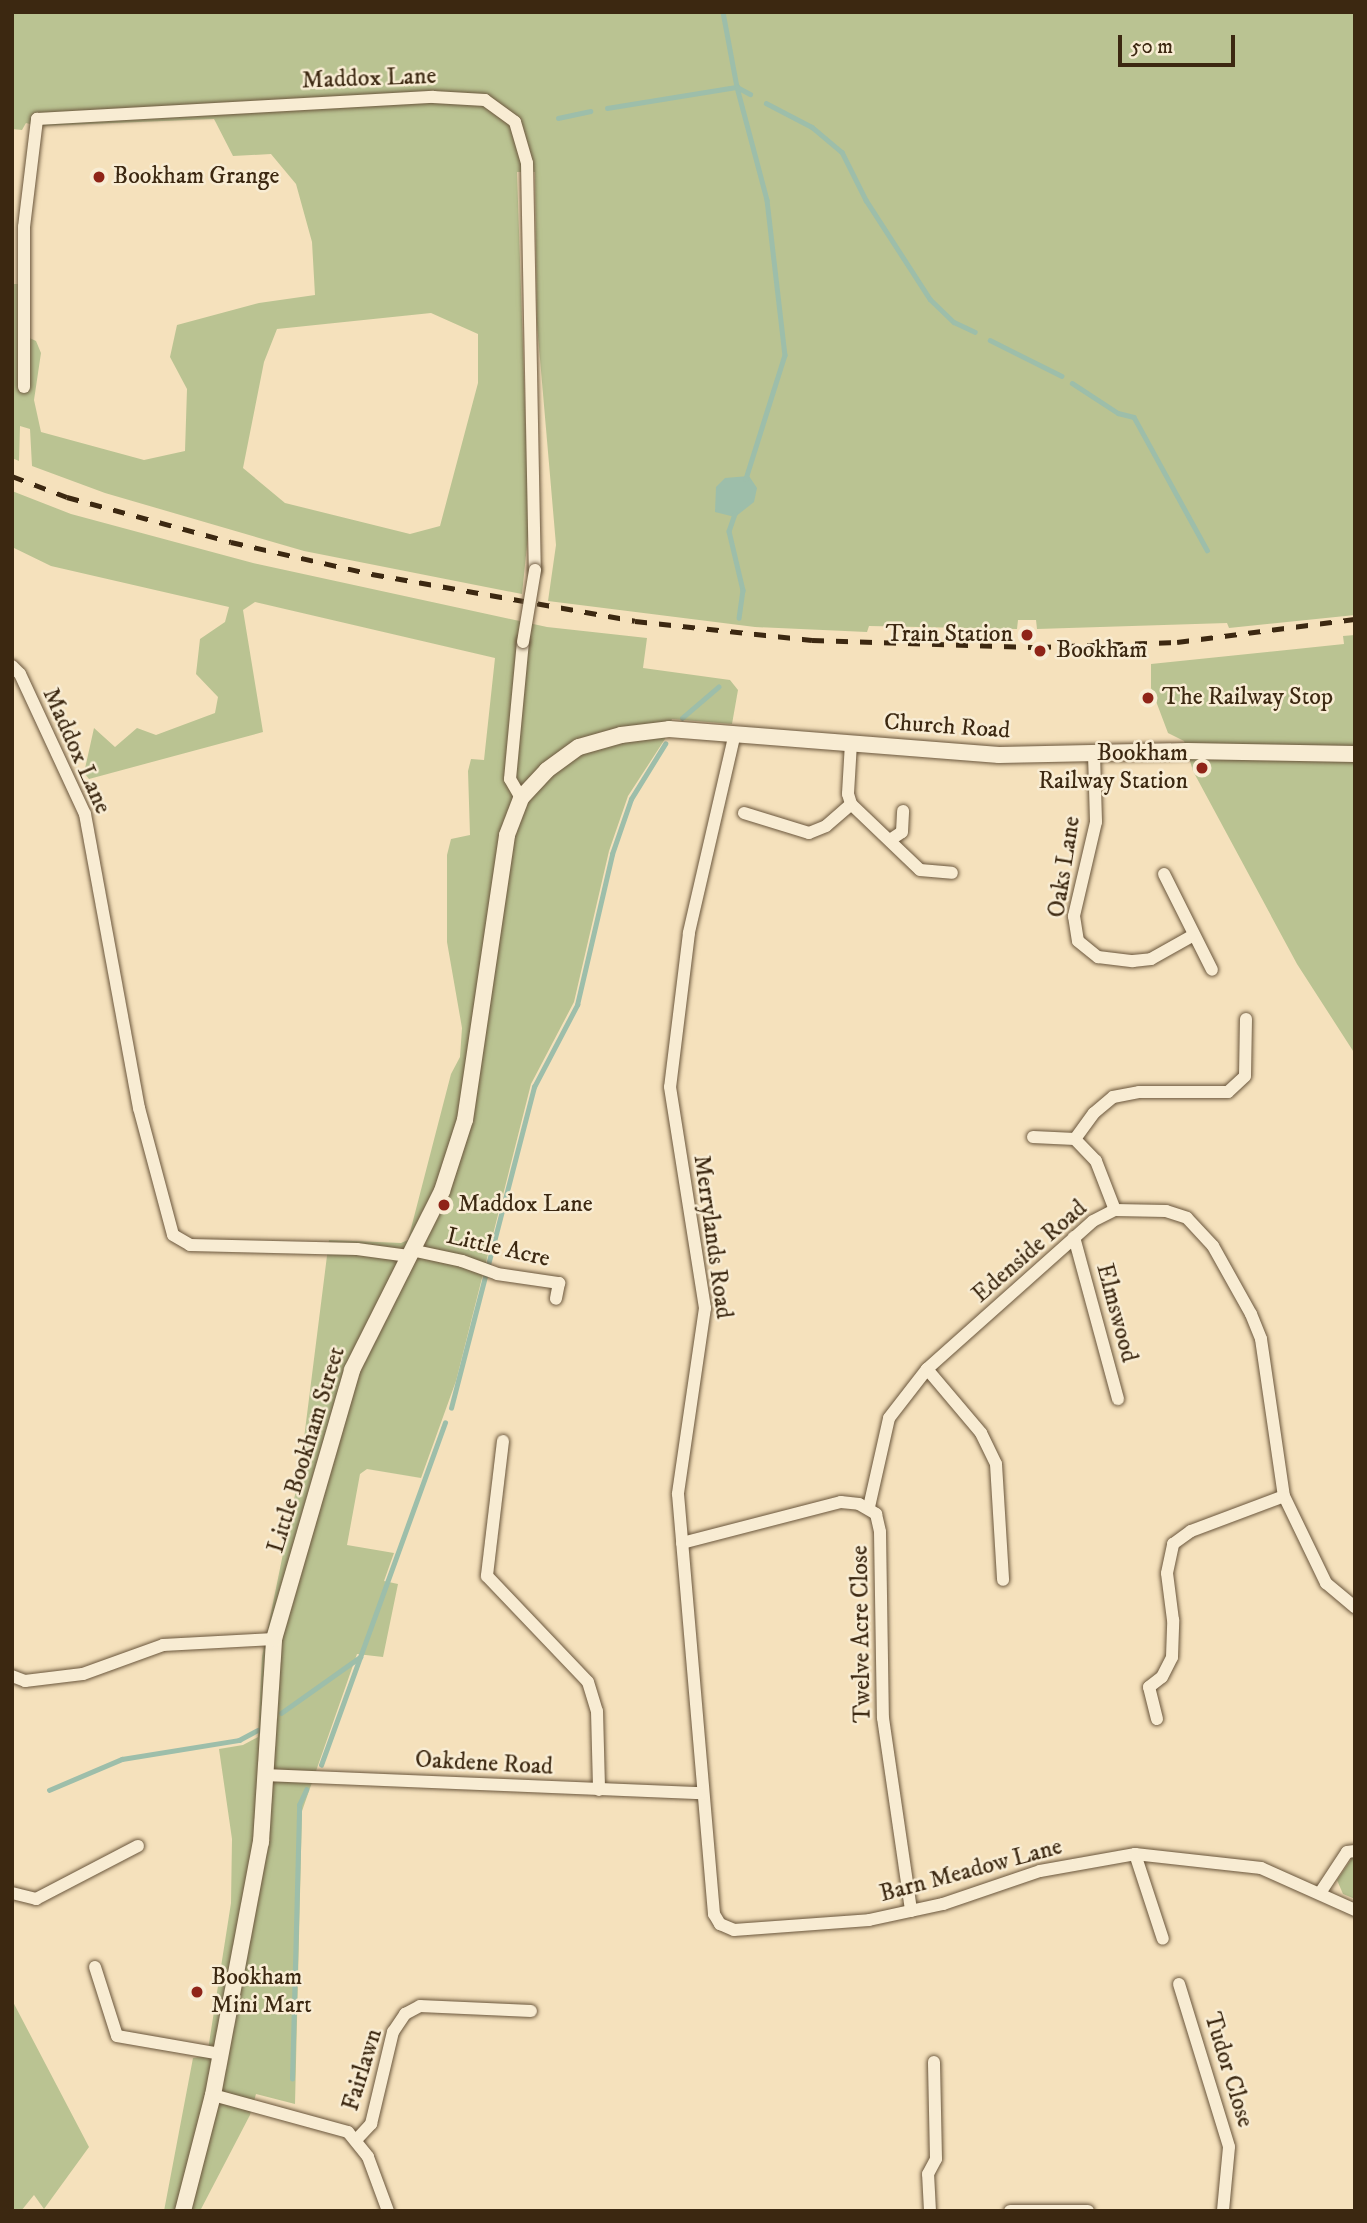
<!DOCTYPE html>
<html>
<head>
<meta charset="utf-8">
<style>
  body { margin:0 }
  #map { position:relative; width:1367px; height:2223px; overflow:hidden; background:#f5e1bc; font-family:"IM FELL DW Pica",serif }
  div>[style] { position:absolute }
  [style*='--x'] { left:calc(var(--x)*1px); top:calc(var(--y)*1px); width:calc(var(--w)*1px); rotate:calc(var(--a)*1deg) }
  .green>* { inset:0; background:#bac392 }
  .water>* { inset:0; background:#9dbeaa }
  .stream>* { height:4.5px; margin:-2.25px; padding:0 2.25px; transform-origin:2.25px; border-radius:2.25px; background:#9dbeaa }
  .roads { filter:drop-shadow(0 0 2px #6a563c) drop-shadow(0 0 2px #6a563c) }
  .minor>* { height:12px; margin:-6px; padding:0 6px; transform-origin:6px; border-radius:6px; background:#f8ecd3 }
  .tertiary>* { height:16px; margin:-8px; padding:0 8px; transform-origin:8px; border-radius:8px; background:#f8ecd3 }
  .rail>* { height:4.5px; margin-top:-2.25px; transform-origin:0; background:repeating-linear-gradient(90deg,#3c2811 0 12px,transparent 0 24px) }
  .bridges { filter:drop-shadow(0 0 2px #6a563c) drop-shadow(0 0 2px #6a563c) }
  .minor-bridge>* { height:12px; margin:-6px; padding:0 6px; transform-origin:6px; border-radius:6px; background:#f8ecd3 }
  .dots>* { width:19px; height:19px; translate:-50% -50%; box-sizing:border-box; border:4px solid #f8ecd3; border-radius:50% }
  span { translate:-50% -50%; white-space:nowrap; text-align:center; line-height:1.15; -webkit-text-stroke:5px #f8ecd3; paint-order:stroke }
  .street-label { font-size:24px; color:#3c2811 }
  .poi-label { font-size:24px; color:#3c2811 }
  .left { translate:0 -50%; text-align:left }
  .right { translate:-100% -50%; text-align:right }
  .frame { position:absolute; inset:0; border:14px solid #3c2811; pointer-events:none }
  .scale { position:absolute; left:1118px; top:35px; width:117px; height:32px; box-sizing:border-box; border:4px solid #3c2811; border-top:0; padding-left:9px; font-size:21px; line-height:24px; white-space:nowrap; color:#3c2811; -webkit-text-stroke:5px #f8ecd3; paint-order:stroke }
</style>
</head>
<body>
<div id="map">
  <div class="green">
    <i style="clip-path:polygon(evenodd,12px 12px,1355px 12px,1355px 615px,1229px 628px,1227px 623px,1037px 629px,1036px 620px,1018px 620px,1017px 629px,869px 626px,867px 632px,755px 627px,548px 601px,556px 545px,537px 324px,535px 172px,517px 172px,529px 526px,522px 594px,304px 551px,105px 493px,32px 466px,30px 429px,20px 426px,19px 461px,12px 458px,12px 284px,20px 284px,21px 334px,36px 341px,41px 353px,34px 400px,41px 432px,144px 460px,185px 451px,187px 389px,170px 357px,177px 325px,259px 303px,315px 295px,312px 242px,296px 184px,271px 154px,233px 156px,214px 119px,37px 126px,26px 123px,22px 130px,12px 129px,12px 12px,431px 313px,478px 334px,478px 383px,440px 526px,410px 534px,285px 503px,243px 468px,264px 362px,277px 329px,431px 313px)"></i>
    <i style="clip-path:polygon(12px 491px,71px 514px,253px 563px,547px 627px,647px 638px,643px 668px,730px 680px,738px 690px,732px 724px,672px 719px,665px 739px,628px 796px,609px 851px,574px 1002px,531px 1084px,456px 1381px,421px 1478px,367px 1469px,360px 1474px,347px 1545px,394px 1553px,384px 1581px,398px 1584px,383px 1657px,357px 1654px,302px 1811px,295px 2104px,256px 2094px,250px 2115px,200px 2211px,164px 2211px,193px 2058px,207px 2056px,231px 1903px,232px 1839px,219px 1749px,243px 1745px,258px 1737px,262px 1657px,300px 1470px,329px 1240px,401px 1243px,408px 1240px,451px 1074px,460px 1057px,462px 1028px,447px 942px,447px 855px,451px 839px,470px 835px,468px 771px,471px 759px,484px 760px,495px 658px,255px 602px,243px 610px,263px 732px,89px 779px,84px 773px,94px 728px,115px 747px,137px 728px,156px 735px,215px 713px,218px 697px,196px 674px,200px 639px,225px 622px,229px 607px,51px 566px,12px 547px)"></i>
    <i style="clip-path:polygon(1355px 635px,1355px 1054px,1297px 964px,1193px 771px,1184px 741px,1168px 733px,1151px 688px,1151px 664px,1344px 644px,1343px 636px)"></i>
    <i style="clip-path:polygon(1352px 1858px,1355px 1858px,1355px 1899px,1343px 1894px,1337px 1880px)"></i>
    <i style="clip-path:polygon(12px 2000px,89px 2147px,44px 2209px,34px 2195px,21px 2211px,12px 2211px)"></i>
  </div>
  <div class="water">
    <i style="clip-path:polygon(749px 476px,757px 488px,754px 502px,735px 517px,715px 512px,716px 487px,725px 478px)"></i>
  </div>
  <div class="stream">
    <i style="--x:723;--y:12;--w:76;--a:79.4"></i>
    <i style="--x:737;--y:87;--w:117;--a:75.1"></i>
    <i style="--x:767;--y:200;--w:156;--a:83.4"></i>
    <i style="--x:785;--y:355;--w:130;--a:107.5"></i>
    <i style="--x:766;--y:103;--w:52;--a:27.6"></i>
    <i style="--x:812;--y:127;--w:39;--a:40"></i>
    <i style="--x:842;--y:152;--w:54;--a:63.4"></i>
    <i style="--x:866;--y:200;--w:118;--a:57.1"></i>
    <i style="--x:930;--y:299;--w:33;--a:44"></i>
    <i style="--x:954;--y:322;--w:23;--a:25"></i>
    <i style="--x:607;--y:108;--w:132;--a:-9.2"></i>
    <i style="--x:737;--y:87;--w:15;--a:28"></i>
    <i style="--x:558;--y:118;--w:33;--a:-12"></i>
    <i style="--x:990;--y:340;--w:80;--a:26.6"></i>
    <i style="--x:1072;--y:383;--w:55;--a:33.1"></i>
    <i style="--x:1118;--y:413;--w:16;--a:14"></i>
    <i style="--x:1134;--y:417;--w:152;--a:61.2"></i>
    <i style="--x:735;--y:514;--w:18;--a:109"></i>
    <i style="--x:729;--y:531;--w:61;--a:76.7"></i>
    <i style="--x:743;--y:590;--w:28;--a:98"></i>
    <i style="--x:682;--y:718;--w:48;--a:-40.7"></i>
    <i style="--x:451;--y:1408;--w:332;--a:-75.5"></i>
    <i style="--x:534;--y:1087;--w:93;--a:-62.3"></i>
    <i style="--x:577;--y:1005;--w:155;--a:-76.9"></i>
    <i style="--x:612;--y:854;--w:58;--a:-70.9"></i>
    <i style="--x:631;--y:799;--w:65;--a:-58.3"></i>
    <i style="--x:281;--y:1713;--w:97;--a:-35.3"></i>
    <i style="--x:321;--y:1765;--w:364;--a:-70.1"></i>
    <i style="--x:49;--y:1790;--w:79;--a:-23"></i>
    <i style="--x:122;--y:1759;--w:119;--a:-9.2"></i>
    <i style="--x:239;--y:1740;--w:21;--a:-28"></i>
    <i style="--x:292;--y:2079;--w:274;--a:-88.5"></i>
    <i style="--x:299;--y:1805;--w:17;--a:-65"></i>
  </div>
  <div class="roads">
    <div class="minor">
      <i style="--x:24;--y:387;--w:160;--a:-90"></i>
      <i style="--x:24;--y:227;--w:109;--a:-83.1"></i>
      <i style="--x:37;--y:119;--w:397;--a:-3.2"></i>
      <i style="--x:433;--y:97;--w:52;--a:3.3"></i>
      <i style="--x:485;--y:100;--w:37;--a:36"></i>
      <i style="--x:515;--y:122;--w:43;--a:73.7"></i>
      <i style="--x:527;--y:163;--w:407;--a:88.9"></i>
      <i style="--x:12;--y:666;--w:11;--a:45"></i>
      <i style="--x:20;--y:674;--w:154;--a:65.1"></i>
      <i style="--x:85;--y:814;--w:299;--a:79.6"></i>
      <i style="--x:139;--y:1108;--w:131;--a:75"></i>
      <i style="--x:173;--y:1235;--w:20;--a:30"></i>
      <i style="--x:190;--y:1245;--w:167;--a:1.4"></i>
      <i style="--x:357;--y:1249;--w:52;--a:7.7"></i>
      <i style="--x:735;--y:733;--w:205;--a:103"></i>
      <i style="--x:689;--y:933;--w:155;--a:97"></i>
      <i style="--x:670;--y:1087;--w:224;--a:81"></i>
      <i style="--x:705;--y:1308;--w:188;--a:98.3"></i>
      <i style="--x:678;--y:1494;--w:422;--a:85.1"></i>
      <i style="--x:714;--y:1914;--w:12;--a:59"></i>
      <i style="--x:720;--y:1924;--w:15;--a:23"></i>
      <i style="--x:734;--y:1930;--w:135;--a:-4.2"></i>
      <i style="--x:869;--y:1920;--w:76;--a:-12.2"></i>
      <i style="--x:943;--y:1904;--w:102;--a:-18.8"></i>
      <i style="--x:1040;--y:1871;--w:97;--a:-10.1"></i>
      <i style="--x:1135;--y:1854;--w:127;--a:6.3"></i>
      <i style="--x:1261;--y:1868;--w:103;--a:24.1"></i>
      <i style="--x:851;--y:743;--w:51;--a:93.4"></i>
      <i style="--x:848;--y:794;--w:10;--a:73"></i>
      <i style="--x:851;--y:804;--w:95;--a:43.7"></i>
      <i style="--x:920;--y:870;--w:32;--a:5"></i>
      <i style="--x:1094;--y:754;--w:68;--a:88.3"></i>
      <i style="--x:1096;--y:822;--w:97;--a:103.2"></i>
      <i style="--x:1074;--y:916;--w:25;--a:81"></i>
      <i style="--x:1078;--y:941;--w:26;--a:39"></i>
      <i style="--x:1098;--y:957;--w:35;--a:7"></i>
      <i style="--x:1133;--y:961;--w:18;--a:-6"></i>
      <i style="--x:1151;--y:959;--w:49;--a:-29.2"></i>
      <i style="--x:521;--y:798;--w:22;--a:-120"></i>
      <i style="--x:510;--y:779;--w:138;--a:-84.6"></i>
      <i style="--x:744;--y:813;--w:68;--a:17.1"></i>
      <i style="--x:809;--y:833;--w:18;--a:-22"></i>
      <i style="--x:826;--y:826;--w:33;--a:-41"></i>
      <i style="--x:890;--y:840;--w:14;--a:-34"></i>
      <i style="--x:902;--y:832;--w:21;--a:-87"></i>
      <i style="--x:1164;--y:874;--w:107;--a:63.4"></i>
      <i style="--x:1033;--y:1137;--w:42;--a:2.7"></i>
      <i style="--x:1115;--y:1210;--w:53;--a:-111.2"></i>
      <i style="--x:1096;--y:1161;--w:30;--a:-134"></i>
      <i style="--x:1075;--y:1139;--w:32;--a:-54"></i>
      <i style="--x:1094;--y:1113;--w:25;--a:-40"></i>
      <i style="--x:1113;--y:1097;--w:26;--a:-11"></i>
      <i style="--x:1139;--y:1092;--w:89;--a:0"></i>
      <i style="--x:1228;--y:1092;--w:23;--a:-43"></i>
      <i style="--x:1245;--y:1076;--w:57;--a:-89"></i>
      <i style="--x:1074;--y:1237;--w:168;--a:74.8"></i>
      <i style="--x:411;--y:1250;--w:52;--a:12.2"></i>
      <i style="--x:462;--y:1261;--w:37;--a:20"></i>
      <i style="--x:497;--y:1274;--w:63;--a:8.3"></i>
      <i style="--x:559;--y:1283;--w:16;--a:101"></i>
      <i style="--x:927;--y:1369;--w:84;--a:49.8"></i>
      <i style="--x:981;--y:1433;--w:34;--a:64"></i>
      <i style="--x:996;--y:1464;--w:116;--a:86.5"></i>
      <i style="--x:503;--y:1441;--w:136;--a:96.8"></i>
      <i style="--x:487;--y:1576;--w:146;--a:46.4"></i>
      <i style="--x:588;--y:1682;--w:30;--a:73"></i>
      <i style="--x:597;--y:1711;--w:79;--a:88.5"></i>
      <i style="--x:869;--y:1507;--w:91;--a:-77.3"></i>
      <i style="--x:889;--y:1418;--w:62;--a:-52.2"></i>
      <i style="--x:927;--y:1369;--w:222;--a:-41.7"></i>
      <i style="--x:1093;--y:1221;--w:25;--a:-27"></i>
      <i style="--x:1115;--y:1210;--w:51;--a:1.1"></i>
      <i style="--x:1166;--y:1211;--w:22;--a:18"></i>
      <i style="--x:1187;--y:1218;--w:38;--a:47"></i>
      <i style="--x:1213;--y:1246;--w:78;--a:60.8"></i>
      <i style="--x:1251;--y:1314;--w:27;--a:68"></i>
      <i style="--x:1261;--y:1339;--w:159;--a:81.7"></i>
      <i style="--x:1284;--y:1496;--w:97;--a:64.2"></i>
      <i style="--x:1326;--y:1583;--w:38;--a:40"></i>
      <i style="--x:682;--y:1543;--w:164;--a:-14.5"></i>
      <i style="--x:841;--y:1502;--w:18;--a:6"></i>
      <i style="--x:859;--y:1504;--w:20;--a:30"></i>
      <i style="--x:876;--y:1514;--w:18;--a:77"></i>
      <i style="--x:880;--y:1532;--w:186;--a:89.1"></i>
      <i style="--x:883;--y:1718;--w:195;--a:81.7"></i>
      <i style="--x:12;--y:1676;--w:14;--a:21"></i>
      <i style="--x:25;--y:1681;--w:58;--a:-6.9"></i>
      <i style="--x:83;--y:1674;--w:85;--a:-19.9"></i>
      <i style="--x:163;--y:1645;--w:111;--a:-3.1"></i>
      <i style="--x:1157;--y:1719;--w:33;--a:-104"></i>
      <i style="--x:1149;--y:1687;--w:16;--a:-38"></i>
      <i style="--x:1162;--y:1677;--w:22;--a:-63"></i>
      <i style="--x:1172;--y:1657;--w:37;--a:-88"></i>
      <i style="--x:1173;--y:1620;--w:47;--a:-97.3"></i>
      <i style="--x:1167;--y:1573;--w:30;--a:-78"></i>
      <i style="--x:1173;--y:1544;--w:22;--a:-36"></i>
      <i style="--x:1191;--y:1531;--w:99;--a:-20.6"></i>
      <i style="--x:264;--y:1775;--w:438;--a:2.4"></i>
      <i style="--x:1135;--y:1854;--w:89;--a:71.8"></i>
      <i style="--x:12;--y:1893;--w:25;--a:14"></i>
      <i style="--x:36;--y:1899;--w:115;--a:-27.5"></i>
      <i style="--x:1320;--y:1893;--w:49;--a:-56.6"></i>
      <i style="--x:1347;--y:1852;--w:8;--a:-7"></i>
      <i style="--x:95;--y:1967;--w:72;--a:72.3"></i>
      <i style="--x:117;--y:2036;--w:106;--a:9.8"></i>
      <i style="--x:1179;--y:1984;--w:170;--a:72.9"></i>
      <i style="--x:1229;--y:2147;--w:64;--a:95.4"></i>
      <i style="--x:213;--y:2095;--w:140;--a:15.3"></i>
      <i style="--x:348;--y:2132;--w:32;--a:51"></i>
      <i style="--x:368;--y:2157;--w:58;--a:69.7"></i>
      <i style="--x:357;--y:2139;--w:21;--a:-47"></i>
      <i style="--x:371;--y:2124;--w:95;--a:-76.6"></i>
      <i style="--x:393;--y:2032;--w:22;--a:-56"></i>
      <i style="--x:405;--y:2014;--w:17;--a:-28"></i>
      <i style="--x:420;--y:2006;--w:111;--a:2.6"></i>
      <i style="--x:930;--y:2211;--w:37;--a:-93"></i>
      <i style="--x:928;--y:2174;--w:17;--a:-62"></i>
      <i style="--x:936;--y:2159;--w:97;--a:-91.2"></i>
      <i style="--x:1010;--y:2211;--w:78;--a:0"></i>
    </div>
    <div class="tertiary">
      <i style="--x:183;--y:2211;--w:120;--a:-75.5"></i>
      <i style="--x:213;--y:2095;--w:258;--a:-79.3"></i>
      <i style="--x:261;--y:1842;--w:203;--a:-86.3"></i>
      <i style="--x:274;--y:1639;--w:280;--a:-73.8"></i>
      <i style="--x:352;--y:1370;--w:200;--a:-63.3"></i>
      <i style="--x:442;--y:1191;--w:75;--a:-72.1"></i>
      <i style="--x:465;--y:1120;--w:288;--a:-81.6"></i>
      <i style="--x:507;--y:835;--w:40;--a:-69"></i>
      <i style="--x:521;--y:798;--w:38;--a:-47"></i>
      <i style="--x:547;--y:770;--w:39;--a:-36"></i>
      <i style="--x:579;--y:747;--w:44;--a:-15.9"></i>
      <i style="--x:621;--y:735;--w:48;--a:-7.1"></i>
      <i style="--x:669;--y:729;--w:331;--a:4.5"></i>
      <i style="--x:999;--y:755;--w:188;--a:-1.2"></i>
      <i style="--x:1187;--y:751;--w:168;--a:1"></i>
    </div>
  </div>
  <div class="rail">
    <i style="--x:12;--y:476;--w:59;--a:20.9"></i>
    <i style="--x:67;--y:497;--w:170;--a:15.3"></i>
    <i style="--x:231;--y:542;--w:145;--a:12.8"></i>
    <i style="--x:372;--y:574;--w:267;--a:10.1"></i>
    <i style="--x:635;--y:621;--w:178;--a:6.1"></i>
    <i style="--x:812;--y:640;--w:227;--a:1.8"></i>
    <i style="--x:1039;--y:647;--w:138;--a:-2.1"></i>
    <i style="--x:1177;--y:642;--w:179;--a:-7.4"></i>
  </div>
  <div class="bridges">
    <div class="minor-bridge">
      <i style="--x:523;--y:642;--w:73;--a:-80.5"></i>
    </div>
  </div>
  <div class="dots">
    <i style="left:99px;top:177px;background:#8f2418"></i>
    <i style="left:1027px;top:635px;background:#8f2418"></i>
    <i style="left:1040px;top:651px;background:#8f2418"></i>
    <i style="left:1148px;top:698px;background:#8f2418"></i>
    <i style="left:1202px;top:768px;background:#8f2418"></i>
    <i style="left:444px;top:1205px;background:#8f2418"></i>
    <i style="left:197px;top:1992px;background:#8f2418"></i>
  </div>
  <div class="street-label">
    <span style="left:369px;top:79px;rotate:-2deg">Maddox Lane</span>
    <span style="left:947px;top:727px;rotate:4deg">Church Road</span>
    <span style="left:76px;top:751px;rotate:66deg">Maddox Lane</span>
    <span style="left:1065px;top:867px;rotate:-81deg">Oaks Lane</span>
    <span style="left:712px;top:1237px;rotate:82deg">Merrylands Road</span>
    <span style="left:498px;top:1248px;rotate:13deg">Little Acre</span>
    <span style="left:1030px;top:1252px;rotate:-41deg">Edenside Road</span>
    <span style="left:1116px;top:1313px;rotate:75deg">Elmswood</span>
    <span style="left:307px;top:1450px;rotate:-73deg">Little Bookham Street</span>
    <span style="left:862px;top:1634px;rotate:-91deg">Twelve Acre Close</span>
    <span style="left:484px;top:1764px;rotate:3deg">Oakdene Road</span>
    <span style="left:971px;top:1871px;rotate:-15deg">Barn Meadow Lane</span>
    <span style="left:363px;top:2070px;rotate:-73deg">Fairlawn</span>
    <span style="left:1228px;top:2070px;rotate:73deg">Tudor Close</span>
  </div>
  <div class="poi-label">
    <span class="left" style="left:113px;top:177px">Bookham Grange</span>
    <span class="right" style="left:1013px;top:635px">Train Station</span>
    <span class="left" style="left:1056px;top:651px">Bookham</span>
    <span class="left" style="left:1162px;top:698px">The Railway Stop</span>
    <span class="right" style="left:1188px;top:768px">Bookham<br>Railway Station</span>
    <span class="left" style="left:458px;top:1205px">Maddox Lane</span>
    <span class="left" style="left:211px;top:1992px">Bookham<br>Mini Mart</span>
  </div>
  <div class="frame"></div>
  <div class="scale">50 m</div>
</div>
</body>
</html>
